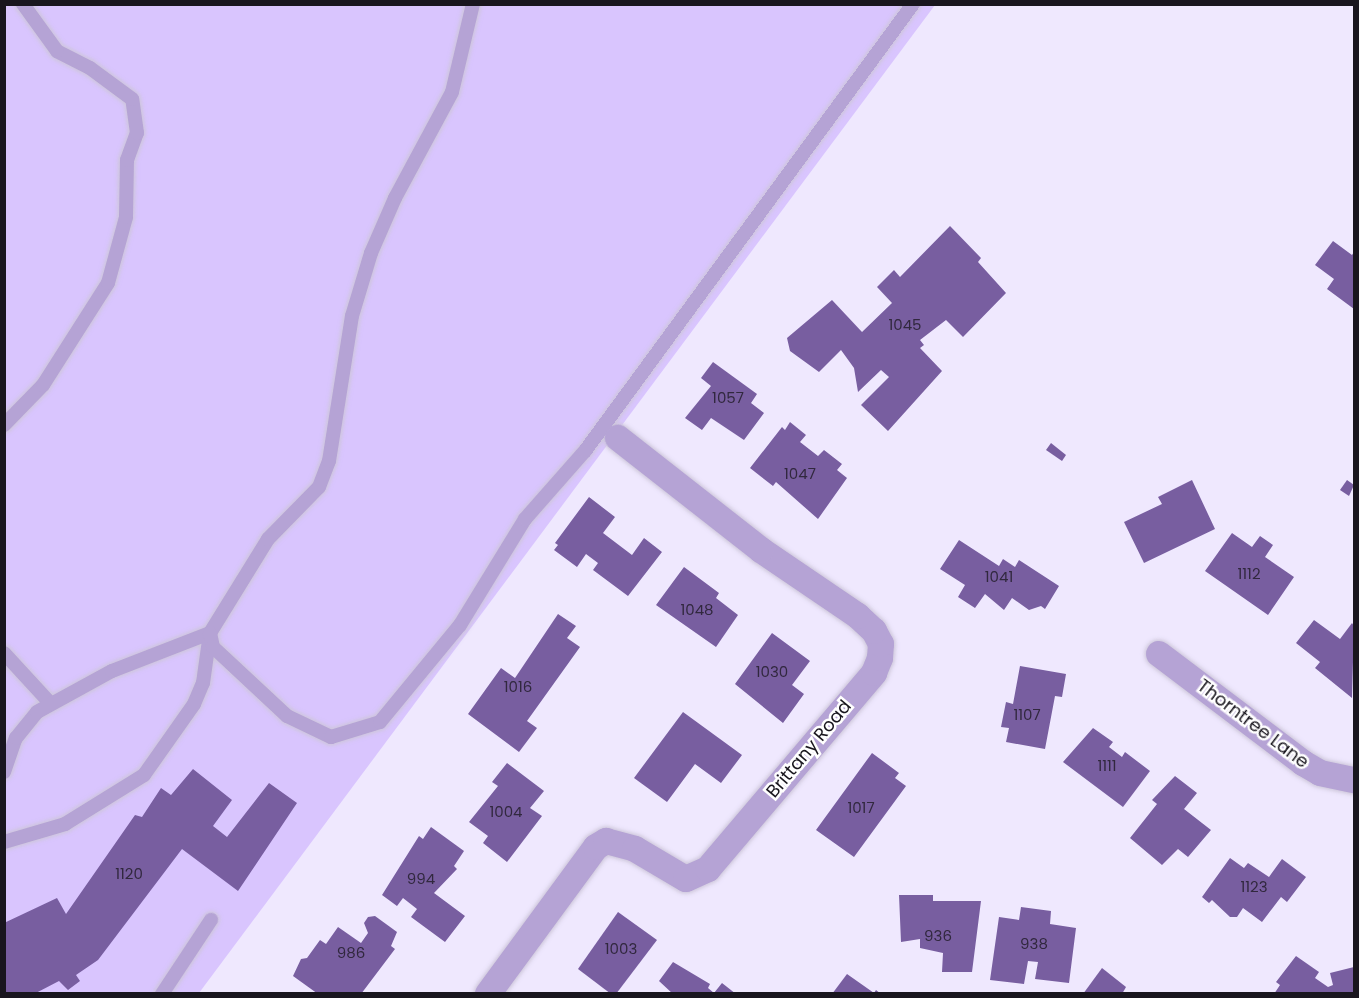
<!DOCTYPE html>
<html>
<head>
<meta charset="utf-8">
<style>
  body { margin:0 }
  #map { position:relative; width:1359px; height:998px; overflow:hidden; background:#efe8fe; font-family:Poppins,sans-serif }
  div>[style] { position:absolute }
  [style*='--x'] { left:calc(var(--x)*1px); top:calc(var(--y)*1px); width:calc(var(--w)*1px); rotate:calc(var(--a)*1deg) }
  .green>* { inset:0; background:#d9c5fe }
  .building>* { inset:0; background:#785ea0 }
  .roads { filter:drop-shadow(0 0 2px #cdc6da) drop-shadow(0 0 2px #cdc6da) }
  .service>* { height:14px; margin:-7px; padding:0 7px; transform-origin:7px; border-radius:7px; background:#b5a3d5 }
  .minor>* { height:26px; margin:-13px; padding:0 13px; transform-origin:13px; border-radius:13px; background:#b5a3d5 }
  span { translate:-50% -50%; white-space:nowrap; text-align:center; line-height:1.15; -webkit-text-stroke:5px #fff; paint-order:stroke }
  .number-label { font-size:15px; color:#31283e }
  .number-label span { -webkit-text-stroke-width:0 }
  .street-label { font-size:18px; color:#19161e }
  .frame { position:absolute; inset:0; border:6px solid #19161e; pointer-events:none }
</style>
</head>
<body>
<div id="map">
  <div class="green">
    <i style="clip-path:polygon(5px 5px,935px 5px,199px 993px,5px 994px)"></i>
  </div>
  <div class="building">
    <i style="clip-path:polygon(950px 226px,981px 258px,978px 262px,1006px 293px,963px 337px,946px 320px,920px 340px,924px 345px,920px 348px,942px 371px,888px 431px,861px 405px,889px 377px,881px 370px,858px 392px,854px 368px,841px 350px,819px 372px,790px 351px,787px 338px,832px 300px,862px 332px,892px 303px,877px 287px,894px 270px,900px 277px)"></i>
    <i style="clip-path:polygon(1333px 241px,1352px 255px,1354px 252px,1354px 309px,1327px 289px,1334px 279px,1315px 265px)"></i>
    <i style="clip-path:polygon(713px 362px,757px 394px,751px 403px,764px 413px,744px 440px,711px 418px,702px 430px,685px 418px,711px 386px,701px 378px)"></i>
    <i style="clip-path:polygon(790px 422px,806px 435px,800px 442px,818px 456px,824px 450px,842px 464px,837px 470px,847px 478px,818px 519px,776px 482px,773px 486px,750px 468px,782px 427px,785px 430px)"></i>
    <i style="clip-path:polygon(1051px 443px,1066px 455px,1062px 461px,1046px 450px)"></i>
    <i style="clip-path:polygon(1192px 480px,1215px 529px,1144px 563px,1124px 522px,1162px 504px,1158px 497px)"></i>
    <i style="clip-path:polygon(1347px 480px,1354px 485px,1349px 496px,1340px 490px)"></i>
    <i style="clip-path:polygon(589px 497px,615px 517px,603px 533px,632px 555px,644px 538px,662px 552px,628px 596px,593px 570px,598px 563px,586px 554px,577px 567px,554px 550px,558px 545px,555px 543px)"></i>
    <i style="clip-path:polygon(1232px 533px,1252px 547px,1260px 536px,1273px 545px,1265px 557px,1294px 577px,1268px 615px,1205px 571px)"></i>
    <i style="clip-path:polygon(959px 540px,999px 566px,1003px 559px,1015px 567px,1019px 560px,1059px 586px,1045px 609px,1041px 606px,1029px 610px,1012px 598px,1004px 610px,985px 594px,975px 608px,958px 597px,965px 585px,940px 569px)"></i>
    <i style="clip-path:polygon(684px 567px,719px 593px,716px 598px,738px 615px,716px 647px,656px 605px)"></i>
    <i style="clip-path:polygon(558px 614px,576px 626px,567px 638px,580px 647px,527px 721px,537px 728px,519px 752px,468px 714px,501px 668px,515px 678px)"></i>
    <i style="clip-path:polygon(1314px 620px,1340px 639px,1352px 623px,1354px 626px,1352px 698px,1315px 668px,1320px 662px,1296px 643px)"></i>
    <i style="clip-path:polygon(772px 633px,810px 661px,792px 685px,804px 694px,783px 723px,735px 684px)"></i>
    <i style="clip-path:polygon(1020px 666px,1066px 674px,1062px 697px,1055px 696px,1045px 749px,1006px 742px,1009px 728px,1001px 727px,1006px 702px,1013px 704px)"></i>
    <i style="clip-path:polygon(683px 712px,742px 755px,721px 783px,695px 764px,667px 802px,634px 778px)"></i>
    <i style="clip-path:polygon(1093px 728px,1113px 742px,1109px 747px,1122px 757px,1125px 752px,1150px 771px,1123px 807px,1063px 762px)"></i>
    <i style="clip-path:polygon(872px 753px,899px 773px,895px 778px,906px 786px,854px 857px,816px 830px)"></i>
    <i style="clip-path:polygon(507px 763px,544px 791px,530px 808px,542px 816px,507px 862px,483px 843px,488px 836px,469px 822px,498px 786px,492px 782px)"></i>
    <i style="clip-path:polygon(193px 769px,232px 800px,213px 826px,227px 837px,269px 783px,297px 803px,238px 891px,182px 849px,98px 960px,76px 975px,80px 981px,68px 990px,59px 981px,34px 994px,4px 994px,4px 923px,57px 898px,66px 914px,135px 815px,142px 817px,161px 788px,171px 795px)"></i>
    <i style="clip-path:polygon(1175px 776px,1197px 793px,1184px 809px,1211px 830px,1188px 857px,1178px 849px,1162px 865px,1130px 838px,1157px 804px,1152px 800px)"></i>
    <i style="clip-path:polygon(431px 827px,464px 851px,454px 866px,457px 869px,434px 893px,465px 916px,445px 942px,411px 917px,417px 909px,403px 898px,397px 906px,382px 895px,419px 836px,423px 839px)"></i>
    <i style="clip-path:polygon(1230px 858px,1244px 868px,1248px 863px,1269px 877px,1282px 859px,1306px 877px,1287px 902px,1281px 897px,1262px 922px,1243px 908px,1237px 917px,1230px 917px,1212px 900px,1209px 903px,1202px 897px)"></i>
    <i style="clip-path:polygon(899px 895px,933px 895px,933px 901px,981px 901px,972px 972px,942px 972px,943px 953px,920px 948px,920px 939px,901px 942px)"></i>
    <i style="clip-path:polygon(1021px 907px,1051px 911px,1050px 924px,1076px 928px,1069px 983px,1035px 979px,1038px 962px,1028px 961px,1024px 984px,990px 980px,999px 917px,1019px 920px)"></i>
    <i style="clip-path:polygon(618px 912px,657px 940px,616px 994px,611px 994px,578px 969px)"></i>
    <i style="clip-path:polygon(375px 916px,397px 932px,391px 946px,395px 949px,361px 994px,318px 994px,293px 976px,301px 959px,307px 958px,320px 940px,326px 944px,338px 927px,361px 943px,368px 933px,364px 923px,368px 917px)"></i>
    <i style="clip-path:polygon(1296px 956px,1319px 972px,1315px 978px,1328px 987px,1333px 985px,1330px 973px,1354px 967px,1354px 994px,1274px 994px,1280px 985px,1276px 982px)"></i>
    <i style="clip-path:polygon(673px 962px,710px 984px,708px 988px,714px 993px,722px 983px,736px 994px,673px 994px,659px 981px)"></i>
    <i style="clip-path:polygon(1102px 968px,1126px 987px,1122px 994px,1083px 994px)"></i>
    <i style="clip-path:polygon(847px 974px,874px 993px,876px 990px,881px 994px,832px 994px)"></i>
  </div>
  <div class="roads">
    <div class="service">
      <i style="--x:4;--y:425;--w:56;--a:-45.7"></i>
      <i style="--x:43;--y:385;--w:121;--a:-57.5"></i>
      <i style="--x:108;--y:283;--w:68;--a:-74.7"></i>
      <i style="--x:126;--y:217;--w:57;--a:-89"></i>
      <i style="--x:127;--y:160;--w:29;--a:-70"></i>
      <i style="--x:137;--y:133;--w:34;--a:-98"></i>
      <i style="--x:132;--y:99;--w:52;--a:-143.6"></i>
      <i style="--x:90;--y:68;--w:37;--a:-153"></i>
      <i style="--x:57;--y:51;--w:58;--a:-125.9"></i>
      <i style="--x:4;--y:653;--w:68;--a:47.4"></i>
      <i style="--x:4;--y:772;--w:36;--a:-71"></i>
      <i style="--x:16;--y:738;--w:33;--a:-51"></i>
      <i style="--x:37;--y:712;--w:85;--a:-28.7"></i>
      <i style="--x:112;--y:671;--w:105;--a:-21.2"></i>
      <i style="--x:210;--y:633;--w:110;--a:-58.3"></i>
      <i style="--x:268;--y:539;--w:73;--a:-45.6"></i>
      <i style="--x:319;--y:487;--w:28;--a:-69"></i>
      <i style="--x:329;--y:461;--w:147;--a:-81"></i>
      <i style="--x:352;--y:316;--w:66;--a:-73.2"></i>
      <i style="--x:371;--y:253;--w:60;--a:-66.4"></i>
      <i style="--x:395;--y:198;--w:120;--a:-61.7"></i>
      <i style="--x:452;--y:92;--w:90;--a:-76.6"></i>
      <i style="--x:4;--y:842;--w:64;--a:-16.4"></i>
      <i style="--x:65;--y:824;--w:93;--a:-31.8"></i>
      <i style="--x:144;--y:775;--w:87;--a:-54.8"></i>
      <i style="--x:194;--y:704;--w:23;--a:-67"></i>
      <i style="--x:203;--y:683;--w:50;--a:-82"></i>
      <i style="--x:210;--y:633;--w:14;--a:78"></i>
      <i style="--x:213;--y:647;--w:101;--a:43"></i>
      <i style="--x:287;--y:716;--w:49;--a:25.5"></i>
      <i style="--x:331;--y:737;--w:51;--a:-17"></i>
      <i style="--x:380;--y:722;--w:126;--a:-50.5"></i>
      <i style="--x:460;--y:625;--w:124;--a:-58.5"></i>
      <i style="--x:525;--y:519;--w:91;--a:-48.6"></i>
      <i style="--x:585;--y:451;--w:554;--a:-53.73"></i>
      <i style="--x:162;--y:994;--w:89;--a:-56.5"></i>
    </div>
    <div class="minor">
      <i style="--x:1159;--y:654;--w:181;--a:37.1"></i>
      <i style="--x:1303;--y:763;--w:20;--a:30"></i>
      <i style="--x:1320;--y:773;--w:35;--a:12"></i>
      <i style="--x:488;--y:994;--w:182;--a:-53.7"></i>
      <i style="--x:596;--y:847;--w:12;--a:-31"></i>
      <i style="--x:606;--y:841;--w:30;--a:15"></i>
      <i style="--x:635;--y:849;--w:59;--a:30.5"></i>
      <i style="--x:686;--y:879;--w:24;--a:-24"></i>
      <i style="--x:708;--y:869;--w:257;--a:-49.7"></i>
      <i style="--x:874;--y:673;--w:16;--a:-68"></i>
      <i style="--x:880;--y:658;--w:14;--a:-86"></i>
      <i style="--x:881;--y:644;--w:15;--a:-118"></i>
      <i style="--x:874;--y:631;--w:22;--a:-137"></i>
      <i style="--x:858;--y:616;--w:117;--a:-145.8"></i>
      <i style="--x:761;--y:550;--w:182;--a:-141.9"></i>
    </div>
  </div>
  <div class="number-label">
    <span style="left:905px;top:325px">1045</span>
    <span style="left:728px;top:398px">1057</span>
    <span style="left:800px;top:474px">1047</span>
    <span style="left:1249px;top:574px">1112</span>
    <span style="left:999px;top:577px">1041</span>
    <span style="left:697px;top:610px">1048</span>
    <span style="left:772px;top:672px">1030</span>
    <span style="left:518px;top:687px">1016</span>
    <span style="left:1027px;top:715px">1107</span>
    <span style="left:1107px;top:766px">1111</span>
    <span style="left:861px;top:808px">1017</span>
    <span style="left:506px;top:812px">1004</span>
    <span style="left:129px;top:874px">1120</span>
    <span style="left:421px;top:879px">994</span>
    <span style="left:1254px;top:887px">1123</span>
    <span style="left:938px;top:936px">936</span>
    <span style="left:1034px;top:944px">938</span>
    <span style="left:621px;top:949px">1003</span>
    <span style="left:351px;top:953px">986</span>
  </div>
  <div class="street-label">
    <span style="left:1253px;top:724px;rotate:37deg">Thorntree Lane</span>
    <span style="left:809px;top:749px;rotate:-50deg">Brittany Road</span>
  </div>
  <div class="frame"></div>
</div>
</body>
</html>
